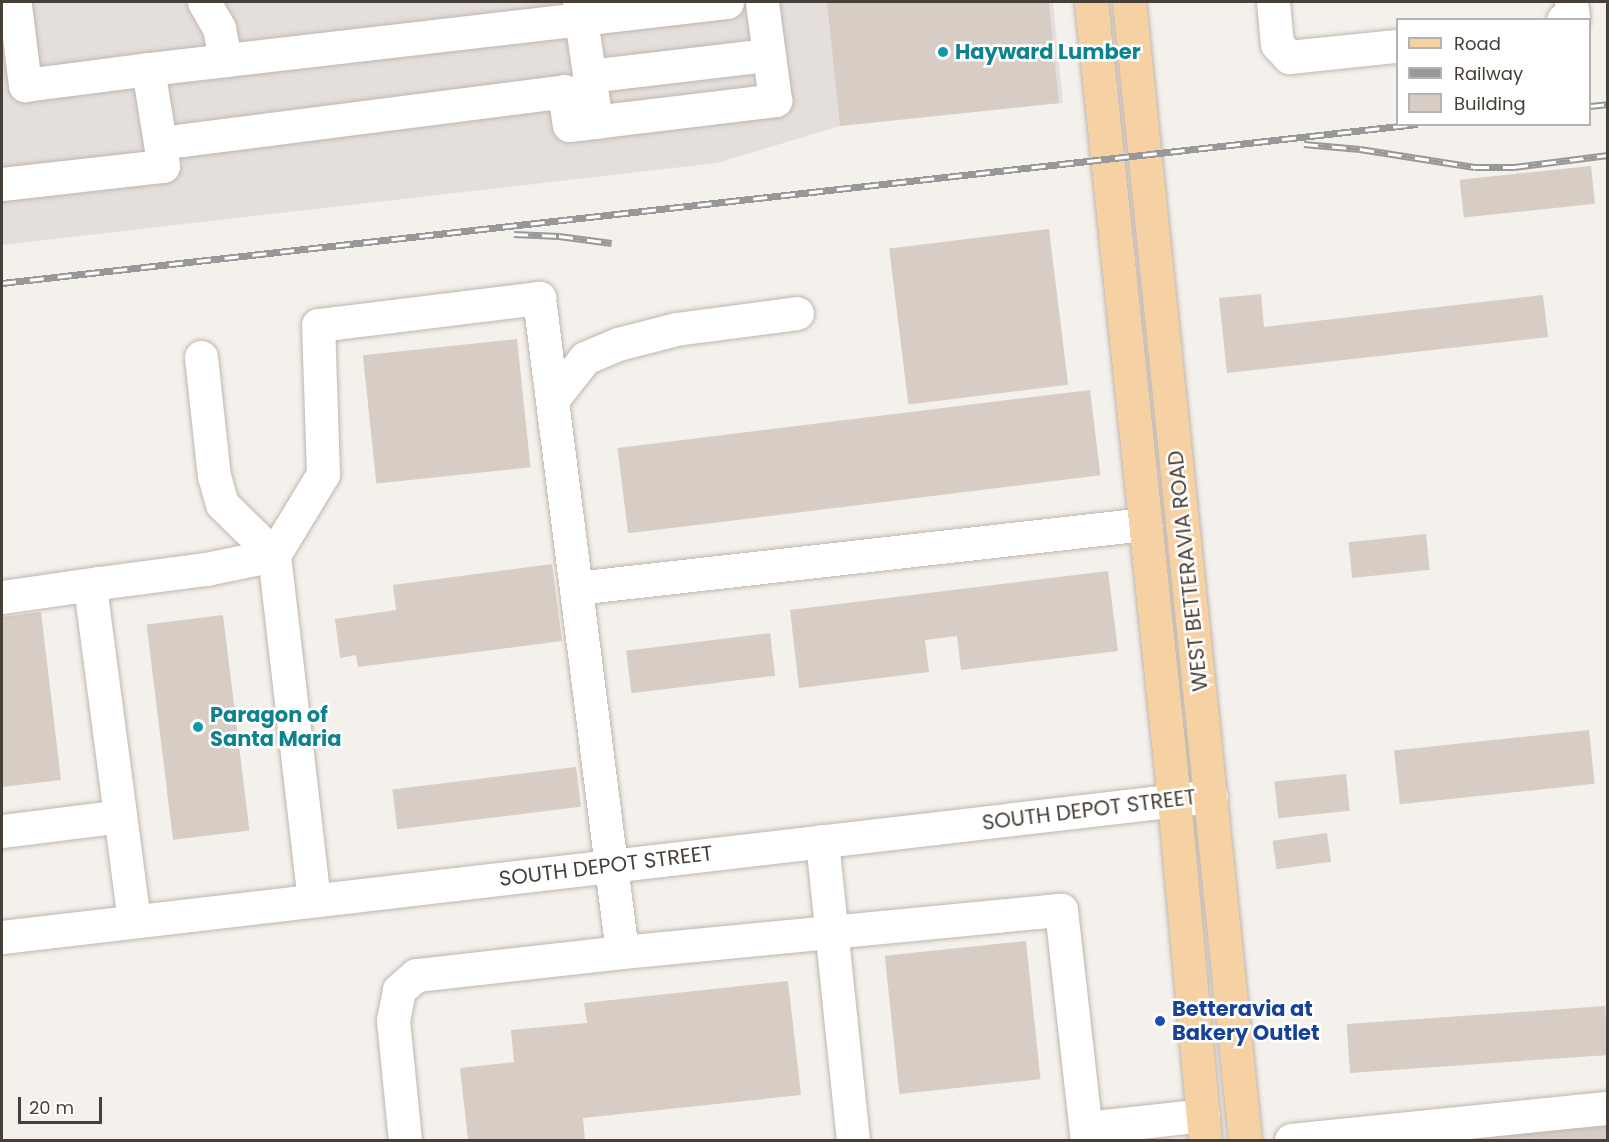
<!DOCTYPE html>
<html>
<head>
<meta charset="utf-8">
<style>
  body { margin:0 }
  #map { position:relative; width:1609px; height:1142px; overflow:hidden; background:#f4f0eb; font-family:Poppins,sans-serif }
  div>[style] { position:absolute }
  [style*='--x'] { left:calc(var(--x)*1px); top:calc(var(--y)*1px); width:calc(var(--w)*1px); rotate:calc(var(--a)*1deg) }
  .industrial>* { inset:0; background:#e4dfdc }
  .building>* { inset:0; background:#d7cdc4; transform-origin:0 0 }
  .roads { filter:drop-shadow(0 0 2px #bfb6ae) drop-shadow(0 0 2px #bfb6ae) }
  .minor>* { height:33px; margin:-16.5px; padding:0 16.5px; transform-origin:16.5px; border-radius:16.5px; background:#fff }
  .major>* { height:33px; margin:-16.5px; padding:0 16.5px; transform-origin:16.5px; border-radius:16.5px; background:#f5d1a3 }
  .rail>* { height:7px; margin-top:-3.5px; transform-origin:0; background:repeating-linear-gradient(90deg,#fff 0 14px,#989898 0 28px); box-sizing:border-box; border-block:2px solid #989898 }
  .dots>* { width:16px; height:16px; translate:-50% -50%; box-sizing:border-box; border:3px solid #fff; border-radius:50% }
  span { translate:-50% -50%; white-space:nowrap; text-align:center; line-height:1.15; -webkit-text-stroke:5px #fff; paint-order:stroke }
  .culture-label { font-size:21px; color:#0d838f; font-weight:700 }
  .left { translate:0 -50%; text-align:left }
  .street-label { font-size:21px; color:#474039 }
  .transit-label { font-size:21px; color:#164399; font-weight:700 }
  .frame { position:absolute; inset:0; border:3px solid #474039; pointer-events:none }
  .legend { position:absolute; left:1396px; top:18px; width:195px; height:108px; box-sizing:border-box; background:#fff; border:2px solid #b5b3b0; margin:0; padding:8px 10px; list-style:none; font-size:18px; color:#474039 }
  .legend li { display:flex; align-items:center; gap:12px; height:30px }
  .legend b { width:30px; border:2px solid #b5b3b0 }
  .scale { position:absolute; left:18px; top:1097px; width:84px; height:27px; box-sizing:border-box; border:3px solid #474039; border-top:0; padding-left:8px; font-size:18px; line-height:21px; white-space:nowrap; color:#474039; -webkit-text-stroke:4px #fff; paint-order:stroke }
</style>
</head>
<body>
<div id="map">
  <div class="industrial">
    <i style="clip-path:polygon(2px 2px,1053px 2px,1063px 103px,840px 126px,717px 163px,2px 245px)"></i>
  </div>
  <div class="building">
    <i style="clip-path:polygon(827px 2px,1049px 2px,1059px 103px,840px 126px)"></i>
    <i style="left:1591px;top:166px;width:38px;height:132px;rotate:84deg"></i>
    <i style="left:1049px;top:229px;width:157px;height:161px;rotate:83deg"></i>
    <i style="clip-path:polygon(1261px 294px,1264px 327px,1543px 295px,1548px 337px,1227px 373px,1219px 298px)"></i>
    <i style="left:517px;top:339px;width:129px;height:155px;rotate:84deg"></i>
    <i style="left:1090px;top:390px;width:86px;height:476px;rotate:83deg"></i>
    <i style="left:1426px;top:534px;width:36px;height:78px;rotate:84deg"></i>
    <i style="clip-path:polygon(552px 564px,562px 641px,358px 667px,356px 655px,340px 658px,335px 619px,396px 610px,393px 585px)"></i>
    <i style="clip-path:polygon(1108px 571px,1118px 651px,961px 670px,957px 636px,925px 640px,929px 672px,799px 688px,790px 610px)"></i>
    <i style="clip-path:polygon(41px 612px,61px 780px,2px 787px,2px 617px)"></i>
    <i style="left:223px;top:615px;width:217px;height:77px;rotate:83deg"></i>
    <i style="left:770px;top:633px;width:43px;height:145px;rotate:83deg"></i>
    <i style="left:1589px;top:730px;width:54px;height:196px;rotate:84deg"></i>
    <i style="left:576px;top:767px;width:40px;height:185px;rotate:83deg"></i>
    <i style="left:1346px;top:774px;width:37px;height:72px;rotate:84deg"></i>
    <i style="left:1327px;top:833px;width:29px;height:55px;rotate:82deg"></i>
    <i style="left:1026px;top:941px;width:139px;height:142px;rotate:84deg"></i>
    <i style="clip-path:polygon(788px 981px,801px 1095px,583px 1118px,585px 1140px,468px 1140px,460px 1068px,514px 1062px,511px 1030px,587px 1023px,584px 1003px)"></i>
    <i style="left:1605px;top:1006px;width:49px;height:259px;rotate:86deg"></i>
    <i style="clip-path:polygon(1608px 1123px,1608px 1140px,1452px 1140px,1452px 1139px)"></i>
  </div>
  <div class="roads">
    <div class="minor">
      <i style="--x:204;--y:2;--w:30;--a:60"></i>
      <i style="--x:219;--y:28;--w:33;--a:79"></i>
      <i style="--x:579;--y:2;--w:17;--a:83"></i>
      <i style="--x:581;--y:19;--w:436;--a:173.4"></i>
      <i style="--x:148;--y:69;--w:75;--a:80.8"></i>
      <i style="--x:160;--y:143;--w:407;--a:-7.3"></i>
      <i style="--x:564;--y:91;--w:34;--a:82"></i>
      <i style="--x:569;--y:125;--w:208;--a:-6.9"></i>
      <i style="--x:775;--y:100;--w:99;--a:-97.6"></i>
      <i style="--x:1273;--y:2;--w:42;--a:84.6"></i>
      <i style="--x:1277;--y:44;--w:18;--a:47"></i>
      <i style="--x:1289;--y:57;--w:108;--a:-5.9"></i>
      <i style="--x:2;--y:6;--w:13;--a:-4"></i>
      <i style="--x:15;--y:5;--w:81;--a:82.9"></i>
      <i style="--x:25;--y:85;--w:124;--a:-7.4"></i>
      <i style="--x:1563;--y:20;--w:10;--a:-11"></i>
      <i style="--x:1573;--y:18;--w:16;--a:-97"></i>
      <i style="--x:589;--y:76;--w:181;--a:-6.7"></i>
      <i style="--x:596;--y:122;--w:104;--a:-98.3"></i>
      <i style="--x:581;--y:19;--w:147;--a:-6.6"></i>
      <i style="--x:2;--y:184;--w:162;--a:-6.4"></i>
      <i style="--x:163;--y:166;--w:23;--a:-97"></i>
      <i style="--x:201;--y:357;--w:120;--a:83.8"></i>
      <i style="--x:214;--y:476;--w:29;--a:74"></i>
      <i style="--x:222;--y:504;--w:73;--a:44.4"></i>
      <i style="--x:552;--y:400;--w:53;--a:-51.8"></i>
      <i style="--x:585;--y:358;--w:36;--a:-23"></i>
      <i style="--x:618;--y:344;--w:60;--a:-14.5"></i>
      <i style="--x:676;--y:329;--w:122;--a:-7.5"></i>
      <i style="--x:274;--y:555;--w:347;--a:83.4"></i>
      <i style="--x:576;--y:588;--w:573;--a:-6.42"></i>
      <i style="--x:2;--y:597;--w:98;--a:-8.2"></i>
      <i style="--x:2;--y:831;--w:119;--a:-7.2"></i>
      <i style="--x:822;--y:841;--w:301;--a:84.1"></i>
      <i style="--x:134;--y:921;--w:328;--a:-97.5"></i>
      <i style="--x:91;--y:596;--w:15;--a:-58"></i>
      <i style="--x:99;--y:583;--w:108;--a:-7.5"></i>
      <i style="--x:206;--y:569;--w:69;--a:-11.6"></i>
      <i style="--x:274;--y:555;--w:95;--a:-58.8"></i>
      <i style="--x:323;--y:474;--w:149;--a:-91.9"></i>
      <i style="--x:318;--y:325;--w:223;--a:-7"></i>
      <i style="--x:539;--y:298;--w:659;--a:82.77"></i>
      <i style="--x:622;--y:952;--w:207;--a:173.6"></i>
      <i style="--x:416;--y:975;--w:23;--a:139"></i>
      <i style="--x:399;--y:990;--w:31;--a:101"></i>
      <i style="--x:393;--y:1020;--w:121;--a:84.3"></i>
      <i style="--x:2;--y:937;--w:1217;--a:-6.65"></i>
      <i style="--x:622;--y:952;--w:441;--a:-5.5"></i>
      <i style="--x:1061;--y:910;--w:231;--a:83.6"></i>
      <i style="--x:1086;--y:1128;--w:118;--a:-6.3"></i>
      <i style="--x:1291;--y:1140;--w:319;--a:-5.8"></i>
    </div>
    <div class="major">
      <i style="--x:1091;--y:2;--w:802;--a:84.06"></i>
      <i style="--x:1174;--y:800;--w:341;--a:84.8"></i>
      <i style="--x:1129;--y:2;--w:1144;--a:84.18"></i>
    </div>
  </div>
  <div class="rail">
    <i style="--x:1590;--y:106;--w:18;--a:-6"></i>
    <i style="--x:1304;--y:144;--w:56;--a:5.1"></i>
    <i style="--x:1360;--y:149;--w:116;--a:8.9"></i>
    <i style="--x:1475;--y:167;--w:39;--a:0"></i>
    <i style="--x:1514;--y:167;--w:95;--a:-7.3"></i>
    <i style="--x:514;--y:234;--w:45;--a:2.5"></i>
    <i style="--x:559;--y:236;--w:53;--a:7.5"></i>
    <i style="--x:2;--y:283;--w:1425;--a:-6.41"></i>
  </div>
  <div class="dots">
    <i style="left:943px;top:52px;background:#0f9aa8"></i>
    <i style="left:198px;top:727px;background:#0f9aa8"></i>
    <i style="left:1160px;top:1021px;background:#1a4fb4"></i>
  </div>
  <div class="culture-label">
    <span class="left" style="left:955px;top:52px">Hayward Lumber</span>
    <span class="left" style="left:210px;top:727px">Paragon of<br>Santa Maria</span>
  </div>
  <div class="street-label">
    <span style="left:1188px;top:571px;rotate:-96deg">WEST BETTERAVIA ROAD</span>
    <span style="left:1089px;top:810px;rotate:-7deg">SOUTH DEPOT STREET</span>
    <span style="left:606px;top:866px;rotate:-7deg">SOUTH DEPOT STREET</span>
  </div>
  <div class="transit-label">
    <span class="left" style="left:1172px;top:1021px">Betteravia at<br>Bakery Outlet</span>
  </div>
  <div class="frame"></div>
  <ul class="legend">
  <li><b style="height:8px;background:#f5d1a3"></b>Road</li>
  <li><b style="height:8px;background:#989898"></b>Railway</li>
  <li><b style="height:16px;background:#d7cdc4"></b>Building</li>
  </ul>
  <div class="scale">20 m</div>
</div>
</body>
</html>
